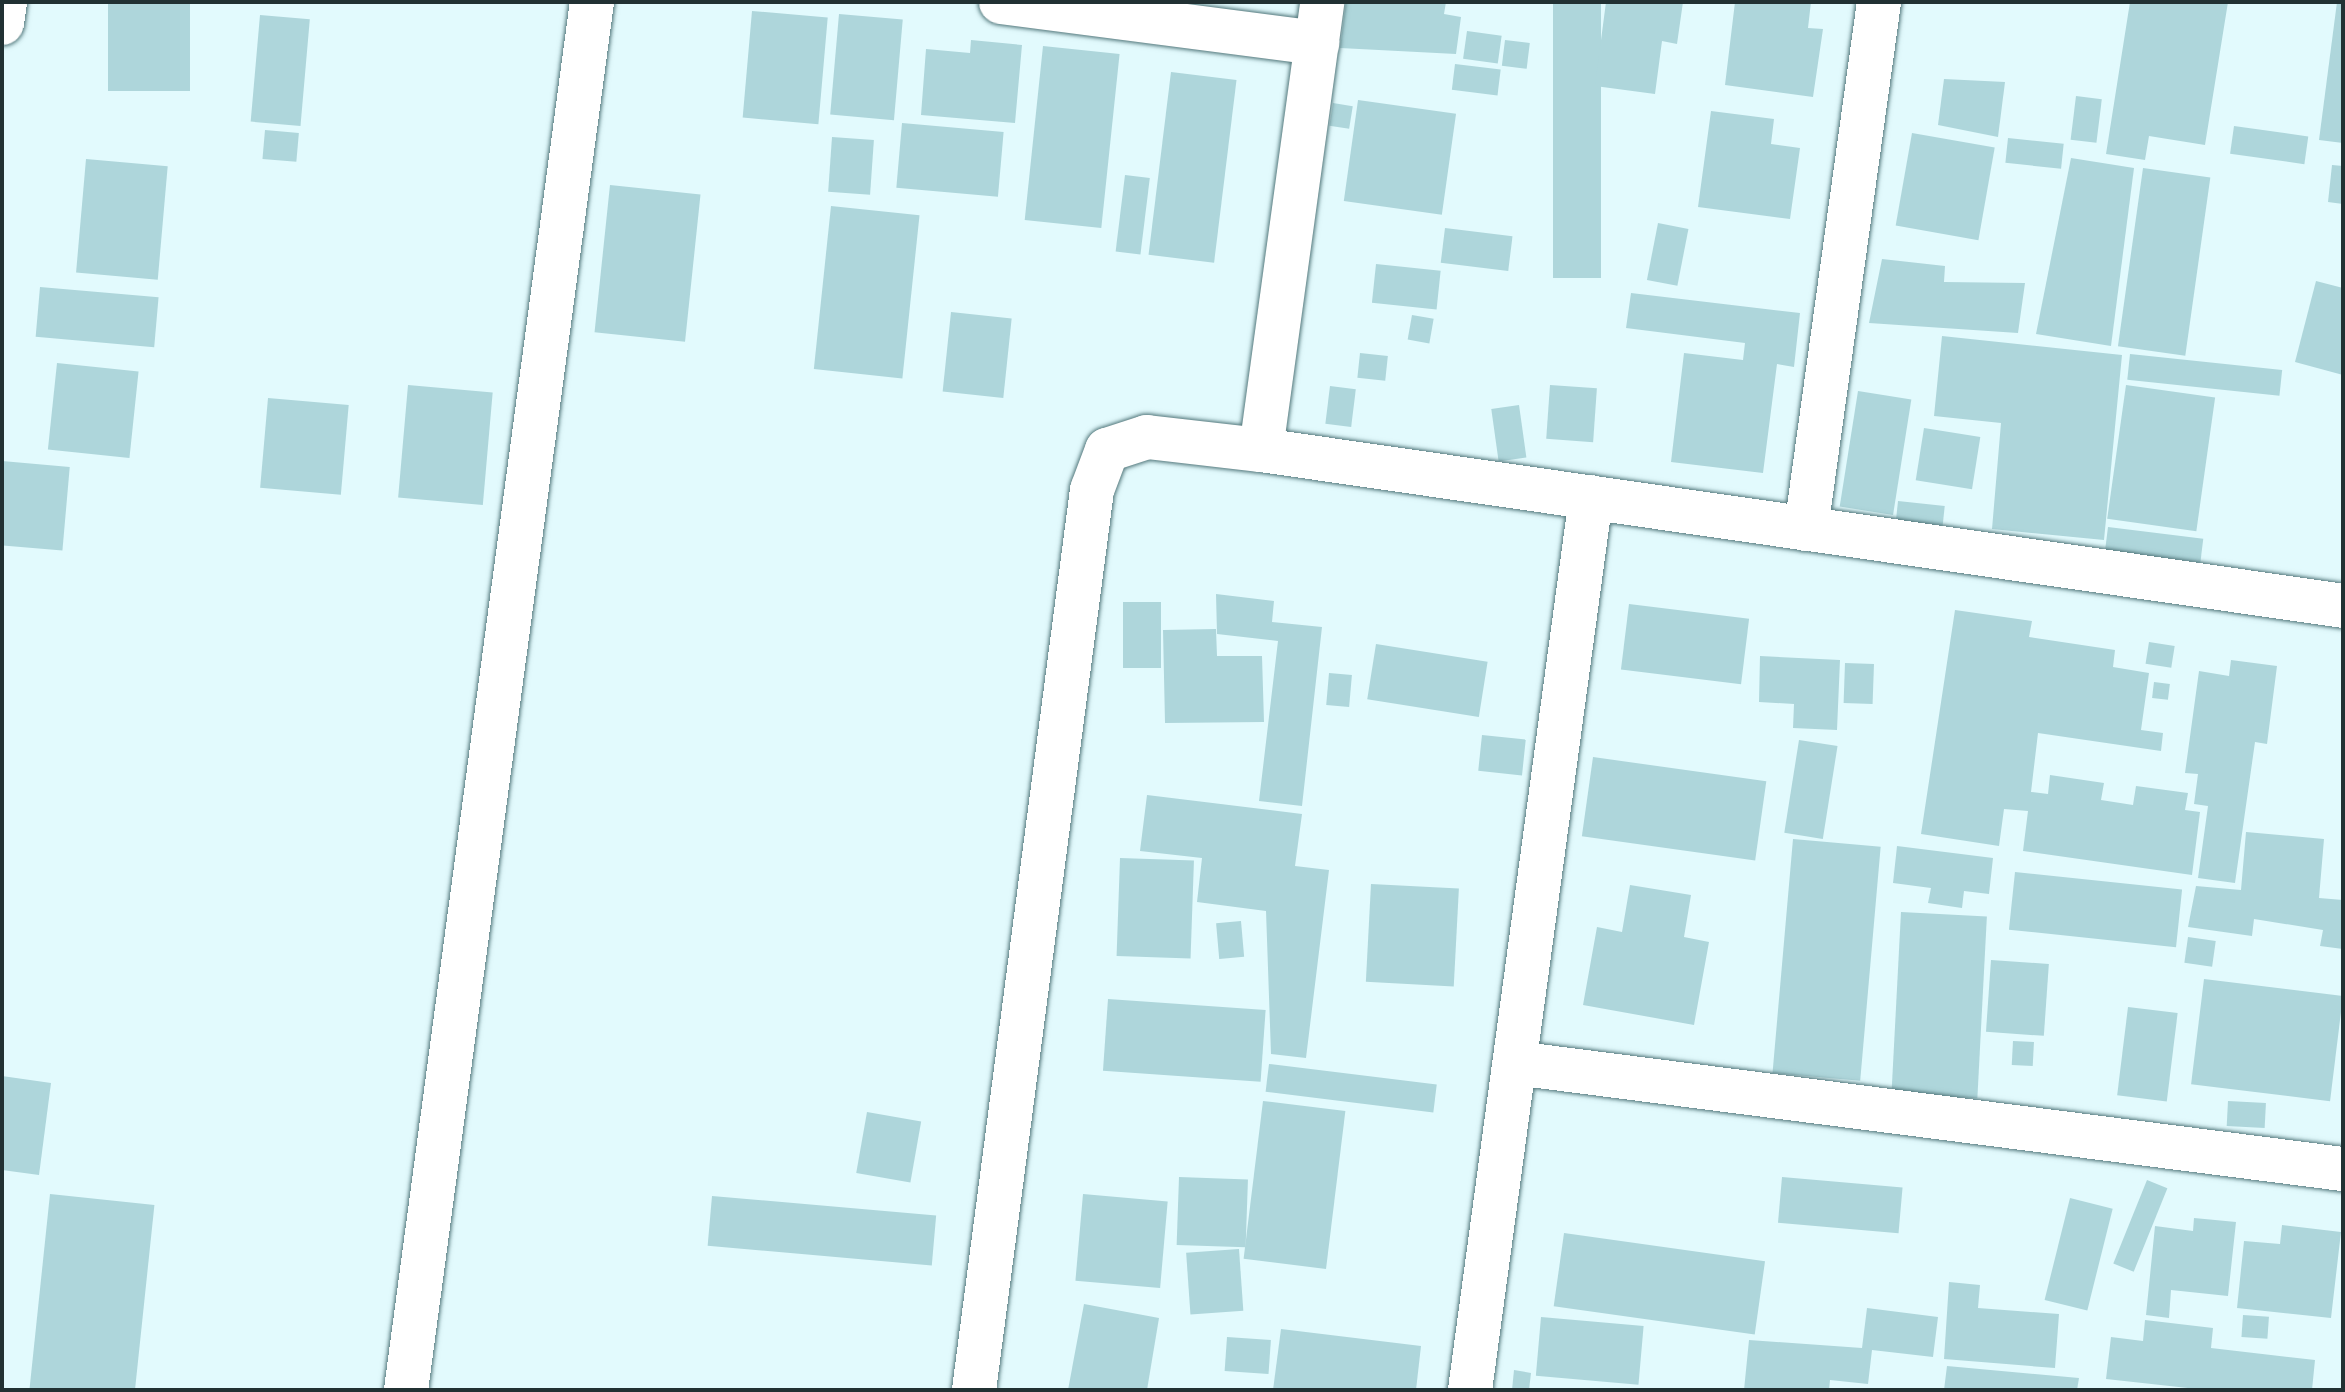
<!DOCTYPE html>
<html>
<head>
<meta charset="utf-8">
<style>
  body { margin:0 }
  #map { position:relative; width:2345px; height:1392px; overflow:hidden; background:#e2fafd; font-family:Jost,sans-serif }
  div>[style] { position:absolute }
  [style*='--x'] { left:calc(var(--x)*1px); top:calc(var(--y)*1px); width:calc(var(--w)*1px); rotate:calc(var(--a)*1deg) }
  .building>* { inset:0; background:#aed6db; transform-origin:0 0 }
  .roads { filter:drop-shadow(0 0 2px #53787c) drop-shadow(0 0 2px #53787c) }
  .minor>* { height:44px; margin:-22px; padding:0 22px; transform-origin:22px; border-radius:22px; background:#fff }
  span { translate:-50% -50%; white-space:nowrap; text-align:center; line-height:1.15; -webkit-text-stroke:6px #fff; paint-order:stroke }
  .frame { position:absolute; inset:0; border:4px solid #213133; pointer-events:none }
</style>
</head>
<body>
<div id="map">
  <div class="building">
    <i style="left:108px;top:2px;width:82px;height:89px"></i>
    <i style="clip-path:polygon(1346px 2px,1446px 2px,1444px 14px,1461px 17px,1456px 54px,1340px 48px)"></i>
    <i style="left:1553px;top:2px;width:48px;height:276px"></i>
    <i style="clip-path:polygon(1606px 2px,1683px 2px,1677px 44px,1662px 41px,1655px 94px,1595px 86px)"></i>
    <i style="clip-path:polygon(1735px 2px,1811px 2px,1808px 28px,1823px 29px,1813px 97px,1725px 85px)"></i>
    <i style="clip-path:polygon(2130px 2px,2228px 2px,2205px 145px,2149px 136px,2145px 160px,2106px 154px)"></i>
    <i style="clip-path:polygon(2337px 2px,2343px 2px,2343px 143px,2319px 140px)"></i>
    <i style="left:752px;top:11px;width:76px;height:107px;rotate:5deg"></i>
    <i style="left:839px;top:14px;width:64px;height:101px;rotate:5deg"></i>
    <i style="left:260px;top:15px;width:50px;height:107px;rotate:5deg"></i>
    <i style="left:1467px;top:31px;width:35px;height:28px;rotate:8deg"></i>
    <i style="clip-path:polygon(971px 40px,1022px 45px,1015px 123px,921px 115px,926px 49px,970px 53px)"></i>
    <i style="left:1505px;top:40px;width:25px;height:26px;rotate:7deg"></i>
    <i style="left:1043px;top:46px;width:77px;height:175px;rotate:6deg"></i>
    <i style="left:1455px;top:64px;width:46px;height:26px;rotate:7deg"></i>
    <i style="left:1171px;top:72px;width:66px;height:184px;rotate:7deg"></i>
    <i style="clip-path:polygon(1944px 79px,2005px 82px,1998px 137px,1938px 125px)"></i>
    <i style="left:2076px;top:96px;width:26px;height:44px;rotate:7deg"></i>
    <i style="left:1358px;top:100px;width:99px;height:102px;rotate:8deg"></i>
    <i style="left:1333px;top:103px;width:20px;height:23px;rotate:9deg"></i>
    <i style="clip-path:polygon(1711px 111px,1774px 119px,1771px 144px,1800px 148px,1790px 219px,1698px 207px)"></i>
    <i style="left:902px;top:123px;width:102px;height:65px;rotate:5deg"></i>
    <i style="left:2234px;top:126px;width:75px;height:28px;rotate:8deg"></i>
    <i style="left:265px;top:130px;width:34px;height:29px;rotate:5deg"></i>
    <i style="left:1912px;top:133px;width:84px;height:94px;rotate:10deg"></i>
    <i style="left:832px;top:137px;width:42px;height:55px;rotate:4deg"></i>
    <i style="left:2008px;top:138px;width:56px;height:25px;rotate:6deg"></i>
    <i style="clip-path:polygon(2071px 158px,2134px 168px,2111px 346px,2036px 334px)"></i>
    <i style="left:86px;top:159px;width:82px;height:114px;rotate:5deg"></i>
    <i style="clip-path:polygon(2332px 165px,2343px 166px,2343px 204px,2328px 202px)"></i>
    <i style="left:2143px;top:168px;width:68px;height:180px;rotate:8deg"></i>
    <i style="left:1125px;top:175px;width:25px;height:77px;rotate:7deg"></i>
    <i style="left:610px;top:185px;width:91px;height:148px;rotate:6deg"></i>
    <i style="left:831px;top:206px;width:89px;height:164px;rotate:6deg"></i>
    <i style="left:1658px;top:223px;width:31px;height:58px;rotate:11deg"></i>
    <i style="left:1445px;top:228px;width:68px;height:35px;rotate:7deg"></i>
    <i style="clip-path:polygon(1882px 259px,1945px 266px,1944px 282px,2025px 283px,2018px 333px,1869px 323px)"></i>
    <i style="left:1376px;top:264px;width:65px;height:39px;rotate:6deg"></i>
    <i style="clip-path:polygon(2316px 281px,2343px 288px,2343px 375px,2295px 362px)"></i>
    <i style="left:40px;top:287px;width:119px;height:50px;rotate:5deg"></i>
    <i style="clip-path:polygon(1631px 293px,1800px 313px,1794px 367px,1777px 364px,1763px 473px,1671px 462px,1684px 353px,1743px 360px,1745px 343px,1626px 328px)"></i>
    <i style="left:951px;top:312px;width:61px;height:80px;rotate:6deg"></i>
    <i style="left:1412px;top:315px;width:22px;height:25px;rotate:10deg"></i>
    <i style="clip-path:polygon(1942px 336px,2122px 355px,2104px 540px,1992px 529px,2001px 423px,1934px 416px)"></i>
    <i style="left:1360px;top:353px;width:28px;height:25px;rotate:6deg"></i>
    <i style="left:2130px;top:354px;width:153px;height:26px;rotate:6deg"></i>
    <i style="left:57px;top:363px;width:82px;height:87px;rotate:6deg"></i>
    <i style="left:408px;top:385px;width:85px;height:113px;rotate:5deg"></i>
    <i style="left:1550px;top:385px;width:47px;height:54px;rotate:4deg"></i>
    <i style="left:2126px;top:385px;width:90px;height:135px;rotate:8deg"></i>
    <i style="left:1330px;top:386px;width:26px;height:38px;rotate:7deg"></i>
    <i style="left:1858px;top:391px;width:54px;height:117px;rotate:9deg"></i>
    <i style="left:268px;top:398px;width:81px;height:90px;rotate:5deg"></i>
    <i style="left:1519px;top:405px;width:53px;height:28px;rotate:82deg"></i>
    <i style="left:1924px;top:428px;width:57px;height:53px;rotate:9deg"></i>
    <i style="left:2px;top:461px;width:68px;height:84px;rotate:5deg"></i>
    <i style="left:1898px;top:501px;width:47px;height:20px;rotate:6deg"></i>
    <i style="left:2108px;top:527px;width:96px;height:24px;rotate:7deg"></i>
    <i style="clip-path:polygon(1216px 594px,1274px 601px,1272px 622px,1322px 627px,1302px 806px,1259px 801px,1278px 641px,1217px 634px)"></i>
    <i style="left:1123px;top:602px;width:38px;height:66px"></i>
    <i style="left:1629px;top:604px;width:121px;height:66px;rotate:7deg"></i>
    <i style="clip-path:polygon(1955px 610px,2032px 621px,2029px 637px,2115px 650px,2113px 667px,2149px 673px,2141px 730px,2163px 733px,2161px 751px,2038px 733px,2031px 792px,2048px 794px,2050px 775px,2104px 783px,2101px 800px,2133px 805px,2136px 786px,2188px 793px,2185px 810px,2200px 812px,2192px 875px,2023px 851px,2028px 811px,2004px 809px,1999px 846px,1921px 834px)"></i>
    <i style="clip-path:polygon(1216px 629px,1217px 656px,1262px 656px,1264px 722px,1165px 723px,1163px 630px)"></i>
    <i style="left:2149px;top:642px;width:26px;height:22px;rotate:9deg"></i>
    <i style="left:1376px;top:644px;width:113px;height:56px;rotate:9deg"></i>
    <i style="clip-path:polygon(1760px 656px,1840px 660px,1837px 730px,1793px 728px,1794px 704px,1759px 702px)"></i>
    <i style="clip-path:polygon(2231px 660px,2277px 666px,2267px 744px,2255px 742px,2235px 883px,2198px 878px,2208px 806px,2194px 804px,2198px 774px,2185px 773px,2199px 671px,2229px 676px)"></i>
    <i style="left:1845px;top:663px;width:29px;height:40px;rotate:2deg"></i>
    <i style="left:1329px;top:673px;width:23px;height:32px;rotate:5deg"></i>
    <i style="left:2154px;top:682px;width:16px;height:16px;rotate:7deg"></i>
    <i style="left:1482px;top:735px;width:44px;height:36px;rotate:6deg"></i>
    <i style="left:1799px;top:740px;width:39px;height:94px;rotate:9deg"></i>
    <i style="left:1593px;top:757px;width:175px;height:80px;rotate:8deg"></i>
    <i style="clip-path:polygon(1147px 795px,1302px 814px,1295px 866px,1329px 870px,1306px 1058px,1271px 1054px,1266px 911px,1197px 902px,1202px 858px,1140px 851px)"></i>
    <i style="clip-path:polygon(2246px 832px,2324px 839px,2319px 898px,2343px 900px,2343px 949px,2320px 946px,2323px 930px,2254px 919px,2252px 936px,2188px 927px,2196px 886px,2241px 890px)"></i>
    <i style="left:1793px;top:839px;width:88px;height:235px;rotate:5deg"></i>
    <i style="clip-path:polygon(1897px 846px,1993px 858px,1989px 894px,1964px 891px,1962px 908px,1928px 903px,1931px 888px,1893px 883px)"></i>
    <i style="left:1120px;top:858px;width:74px;height:98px;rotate:2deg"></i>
    <i style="left:2015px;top:872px;width:168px;height:58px;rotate:6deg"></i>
    <i style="left:1371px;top:884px;width:88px;height:98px;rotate:3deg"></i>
    <i style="clip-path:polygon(1630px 885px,1691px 895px,1684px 937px,1709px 942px,1694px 1025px,1583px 1005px,1597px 927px,1622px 932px)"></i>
    <i style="left:1901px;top:912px;width:86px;height:182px;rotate:3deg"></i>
    <i style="left:1241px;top:921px;width:36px;height:25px;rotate:85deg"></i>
    <i style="left:2188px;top:937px;width:28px;height:26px;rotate:8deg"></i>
    <i style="left:1991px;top:960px;width:58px;height:72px;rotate:4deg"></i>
    <i style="left:2204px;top:979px;width:140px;height:106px;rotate:7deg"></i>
    <i style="left:1108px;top:999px;width:158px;height:72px;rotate:4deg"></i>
    <i style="left:2128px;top:1007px;width:50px;height:89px;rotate:7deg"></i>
    <i style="left:2013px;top:1041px;width:21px;height:24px;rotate:3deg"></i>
    <i style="left:1269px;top:1064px;width:169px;height:28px;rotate:7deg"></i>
    <i style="clip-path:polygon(2px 1076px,51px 1083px,39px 1175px,2px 1170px)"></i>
    <i style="left:1263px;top:1101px;width:83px;height:159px;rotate:7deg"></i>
    <i style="left:2228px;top:1101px;width:38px;height:25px;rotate:3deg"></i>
    <i style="left:867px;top:1112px;width:55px;height:62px;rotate:10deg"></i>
    <i style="left:1179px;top:1177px;width:69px;height:68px;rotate:2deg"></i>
    <i style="left:1782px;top:1177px;width:121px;height:46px;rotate:5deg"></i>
    <i style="left:2147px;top:1180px;width:22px;height:90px;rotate:22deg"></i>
    <i style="left:50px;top:1194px;width:105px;height:197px;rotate:6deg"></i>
    <i style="left:1083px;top:1194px;width:85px;height:87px;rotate:5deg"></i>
    <i style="left:712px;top:1196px;width:225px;height:50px;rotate:5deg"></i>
    <i style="left:2070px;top:1198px;width:44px;height:105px;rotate:14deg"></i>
    <i style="clip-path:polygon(2194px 1218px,2236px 1222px,2228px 1296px,2171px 1290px,2169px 1318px,2146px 1315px,2155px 1226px,2193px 1231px)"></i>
    <i style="clip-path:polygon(2282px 1225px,2341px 1232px,2331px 1318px,2237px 1308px,2244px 1241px,2280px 1244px)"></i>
    <i style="left:1564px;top:1233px;width:203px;height:74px;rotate:8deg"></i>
    <i style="left:1239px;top:1249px;width:62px;height:53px;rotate:86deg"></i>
    <i style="clip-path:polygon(1949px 1282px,1980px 1285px,1978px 1308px,2059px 1314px,2055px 1368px,1944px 1359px)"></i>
    <i style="clip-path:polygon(1084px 1304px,1159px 1318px,1147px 1390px,1068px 1390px)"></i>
    <i style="clip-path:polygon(1867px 1308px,1938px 1317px,1933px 1357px,1872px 1350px,1868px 1384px,1830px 1380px,1829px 1390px,1744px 1390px,1749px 1340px,1862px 1348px)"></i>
    <i style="left:2243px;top:1315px;width:26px;height:22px;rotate:4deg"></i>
    <i style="left:1541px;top:1317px;width:103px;height:59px;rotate:5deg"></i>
    <i style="clip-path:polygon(2145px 1320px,2213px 1328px,2211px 1348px,2315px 1360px,2312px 1390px,2206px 1390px,2106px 1379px,2111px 1337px,2143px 1341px)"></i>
    <i style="clip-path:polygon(1281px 1329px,1421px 1346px,1416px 1390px,1273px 1390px)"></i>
    <i style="left:1227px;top:1337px;width:44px;height:34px;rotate:4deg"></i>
    <i style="clip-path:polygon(1947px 1366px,2079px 1378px,2077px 1390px,1944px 1390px)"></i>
    <i style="clip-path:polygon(1514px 1370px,1531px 1373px,1529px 1390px,1512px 1390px)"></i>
  </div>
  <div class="roads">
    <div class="minor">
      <i style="--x:1001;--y:2;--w:319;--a:7.4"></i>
      <i style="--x:2;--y:23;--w:21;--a:-82"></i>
      <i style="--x:1261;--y:450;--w:1093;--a:8.2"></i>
      <i style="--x:1806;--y:529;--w:532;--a:-82.11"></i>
      <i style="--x:1515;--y:1063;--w:835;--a:7.3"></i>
      <i style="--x:406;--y:1390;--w:1400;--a:-82.37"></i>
      <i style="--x:974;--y:1390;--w:908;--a:-82.53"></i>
      <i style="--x:1092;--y:490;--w:43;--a:-69.4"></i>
      <i style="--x:1107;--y:450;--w:42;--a:-18"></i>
      <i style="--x:1147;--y:437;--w:115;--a:6.5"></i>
      <i style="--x:1261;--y:450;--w:452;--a:-82.2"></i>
      <i style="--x:1470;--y:1390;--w:901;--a:-82.28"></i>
    </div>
  </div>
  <div class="frame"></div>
</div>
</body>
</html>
